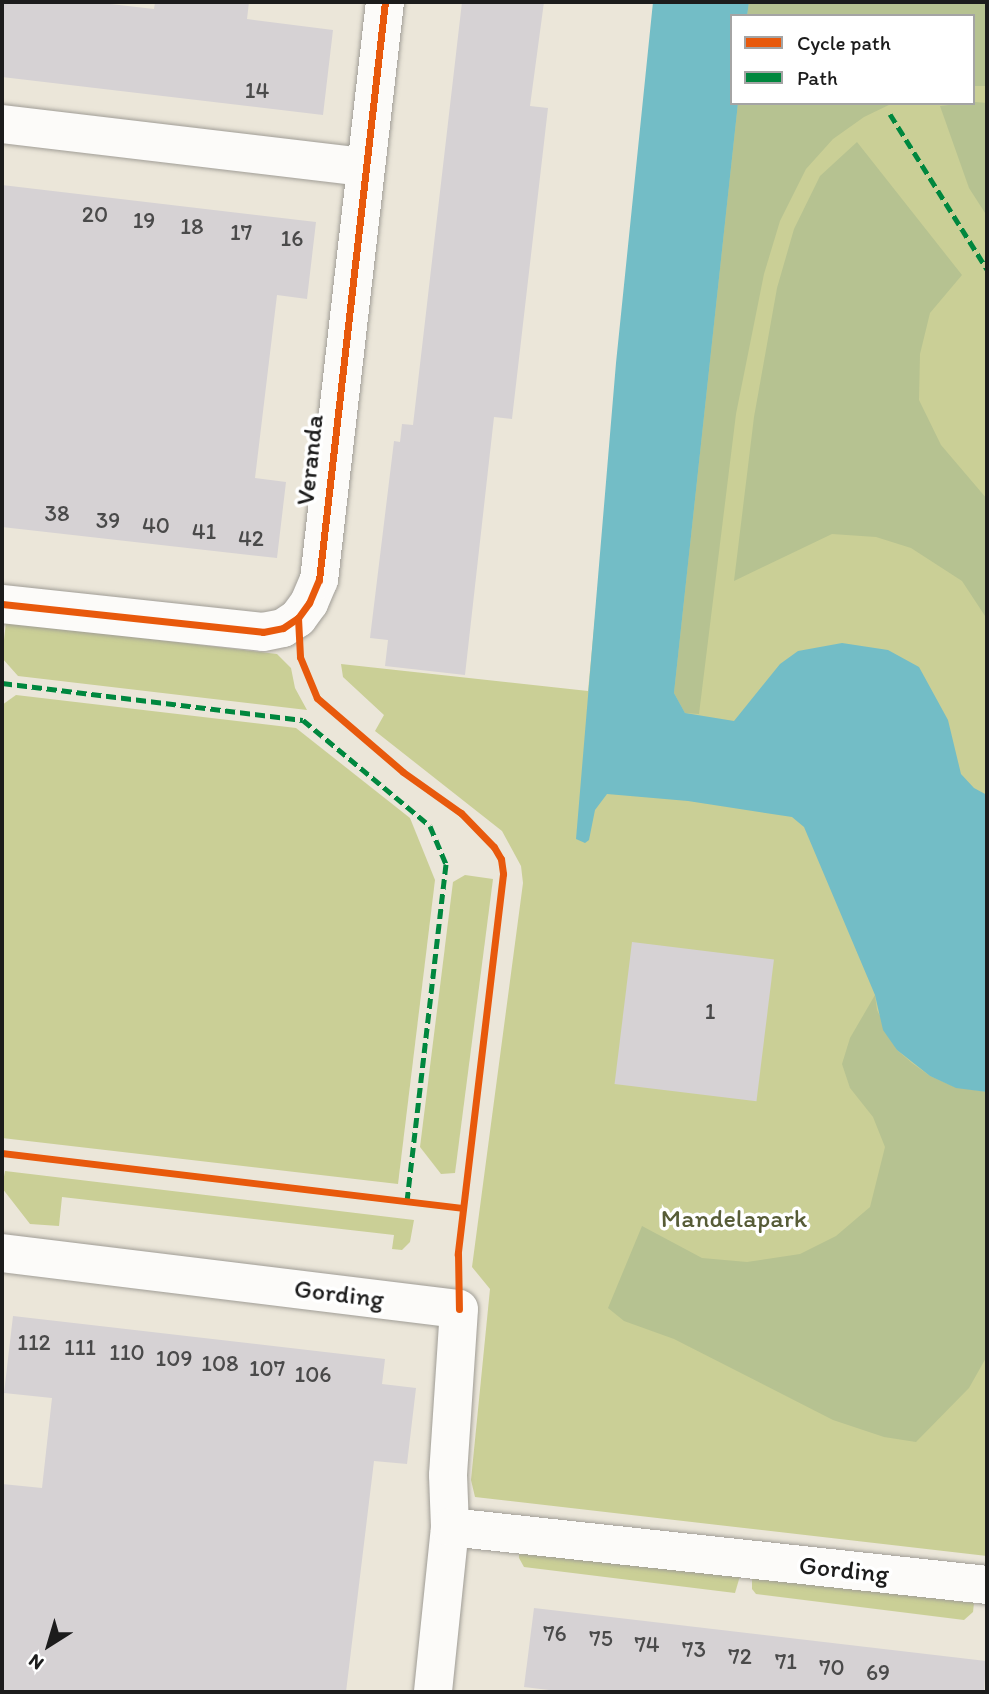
<!DOCTYPE html>
<html>
<head>
<meta charset="utf-8">
<style>
  body { margin:0 }
  #map { position:relative; width:989px; height:1694px; overflow:hidden; background:#ebe6d9; font-family:Itim,sans-serif }
  div>[style] { position:absolute }
  [style*='--x'] { left:calc(var(--x)*1px); top:calc(var(--y)*1px); width:calc(var(--w)*1px); rotate:calc(var(--a)*1deg) }
  .green>* { inset:0; background:#cacf96 }
  .forest>* { inset:0; background:#b6c291 }
  .water>* { inset:0; background:#73bdc6 }
  .building>* { inset:0; background:#d6d2d4; transform-origin:0 0 }
  .roads { filter:drop-shadow(0 0 2px #a09d96) drop-shadow(0 0 2px #a09d96) }
  .minor>* { height:38px; margin:-19px; padding:0 19px; transform-origin:19px; border-radius:19px; background:#fcfbf9 }
  .quiet>* { height:5px; margin-top:-2.5px; transform-origin:0; background:repeating-linear-gradient(90deg,#00873e 0 10px,transparent 0 15px) }
  .cycleway>* { height:7px; margin:-3.5px; padding:0 3.5px; transform-origin:3.5px; border-radius:3.5px; background:#e8590c }
  span { translate:-50% -50%; white-space:nowrap; text-align:center; line-height:1.15; -webkit-text-stroke:7px #fff; paint-order:stroke }
  .number-label { font-size:23px; color:#4a4a4a }
  .number-label span { -webkit-text-stroke-width:0 }
  .street-label { font-size:26px; color:#1c1c1c }
  .park-label { font-size:26px; color:#575c37 }
  .frame { position:absolute; inset:0; border:4px solid #1c1c1c; pointer-events:none }
  .legend { position:absolute; left:730px; top:14px; width:245px; height:91px; box-sizing:border-box; background:#fff; border:2px solid #a4a4a4; margin:0; padding:9px 12px; list-style:none; font-size:21px; color:#1c1c1c }
  .legend li { display:flex; align-items:center; gap:14px; height:35px }
  .legend b { width:35px; border:2px solid #a4a4a4 }
  .north { position:absolute; left:14px; top:1610px; width:70px; height:70px; -webkit-text-stroke:5px #fff; paint-order:stroke; rotate:217deg; font-size:19px; font-weight:700; line-height:28px; text-align:center; color:#1c1c1c }
  .north::after { content:''; display:block; margin:auto; width:24px; height:32px; background:#1c1c1c; clip-path:polygon(50% 0,100% 100%,50% 72%,0 100%) }
</style>
</head>
<body>
<div id="map">
  <div class="green">
    <i style="clip-path:polygon(evenodd,654px 2px,987px 2px,987px 1556px,475px 1497px,471px 1480px,490px 1289px,472px 1267px,523px 883px,521px 866px,502px 831px,375px 731px,384px 715px,343px 677px,341px 664px,588px 691px,654px 2px,732px 16px,973px 16px,973px 103px,732px 103px,732px 16px)"></i>
    <i style="clip-path:polygon(6px 622px,277px 654px,291px 668px,295px 688px,307px 710px,18px 676px,2px 658px)"></i>
    <i style="clip-path:polygon(16px 695px,296px 728px,410px 818px,435px 880px,398px 1184px,2px 1138px,2px 705px)"></i>
    <i style="clip-path:polygon(465px 875px,493px 879px,455px 1173px,441px 1174px,420px 1147px,453px 882px)"></i>
    <i style="clip-path:polygon(5px 1171px,414px 1220px,410px 1242px,402px 1250px,392px 1249px,394px 1235px,62px 1197px,59px 1226px,30px 1224px,2px 1188px)"></i>
    <i style="clip-path:polygon(519px 1550px,740px 1576px,735px 1593px,524px 1567px,519px 1558px)"></i>
    <i style="clip-path:polygon(752px 1577px,974px 1603px,973px 1612px,964px 1620px,756px 1594px,752px 1589px)"></i>
  </div>
  <div class="forest">
    <i style="clip-path:polygon(749px 2px,987px 2px,987px 86px,973px 86px,973px 16px,747px 16px)"></i>
    <i style="clip-path:polygon(975px 102px,987px 103px,987px 216px,969px 188px,940px 106px)"></i>
    <i style="clip-path:polygon(738px 103px,893px 103px,864px 117px,833px 139px,806px 169px,780px 221px,764px 274px,736px 414px,699px 714px,685px 713px,674px 693px)"></i>
    <i style="clip-path:polygon(857px 142px,962px 275px,930px 313px,920px 354px,919px 400px,941px 445px,987px 499px,987px 619px,962px 581px,911px 548px,876px 537px,832px 534px,734px 581px,754px 417px,777px 288px,794px 229px,820px 176px)"></i>
    <i style="clip-path:polygon(875px 995px,877px 1010px,897px 1050px,912px 1063px,930px 1076px,955px 1087px,987px 1092px,987px 1356px,969px 1388px,916px 1442px,884px 1437px,833px 1420px,674px 1339px,624px 1321px,608px 1308px,642px 1226px,702px 1258px,747px 1262px,800px 1254px,836px 1236px,870px 1207px,885px 1147px,873px 1117px,850px 1088px,842px 1064px,850px 1038px)"></i>
  </div>
  <div class="water">
    <i style="clip-path:polygon(653px 2px,749px 2px,747px 16px,732px 16px,732px 103px,738px 103px,674px 693px,685px 713px,734px 721px,780px 664px,798px 651px,842px 643px,888px 650px,919px 667px,948px 720px,961px 774px,974px 788px,987px 795px,987px 1092px,956px 1088px,930px 1076px,897px 1050px,883px 1030px,875px 995px,804px 827px,792px 817px,688px 801px,607px 794px,595px 810px,589px 840px,585px 843px,576px 839px,616px 363px)"></i>
  </div>
  <div class="building">
    <i style="clip-path:polygon(2px 2px,93px 2px,154px 9px,155px 2px,249px 2px,247px 19px,333px 30px,323px 115px,2px 77px)"></i>
    <i style="clip-path:polygon(462px 2px,544px 2px,530px 106px,548px 108px,512px 419px,494px 417px,465px 675px,385px 666px,388px 640px,370px 638px,394px 441px,400px 442px,402px 424px,413px 425px)"></i>
    <i style="clip-path:polygon(2px 185px,316px 222px,307px 299px,277px 295px,255px 478px,286px 482px,277px 558px,2px 527px)"></i>
    <i style="left:632px;top:942px;width:143px;height:143px;rotate:7deg"></i>
    <i style="clip-path:polygon(13px 1316px,385px 1359px,382px 1384px,416px 1388px,407px 1464px,374px 1461px,346px 1692px,2px 1692px,2px 1484px,42px 1488px,52px 1398px,4px 1393px)"></i>
    <i style="clip-path:polygon(534px 1608px,986px 1661px,984px 1692px,566px 1692px,524px 1687px)"></i>
  </div>
  <div class="roads">
    <div class="minor">
      <i style="--x:2;--y:124;--w:365;--a:6.8"></i>
      <i style="--x:2;--y:604;--w:262;--a:6.1"></i>
      <i style="--x:263;--y:632;--w:20;--a:-11"></i>
      <i style="--x:283;--y:628;--w:18;--a:-34"></i>
      <i style="--x:298;--y:618;--w:19;--a:-54"></i>
      <i style="--x:309;--y:603;--w:25;--a:-67"></i>
      <i style="--x:319;--y:580;--w:582;--a:-83.49"></i>
      <i style="--x:2;--y:1253;--w:460;--a:7"></i>
      <i style="--x:459;--y:1309;--w:166;--a:93.8"></i>
      <i style="--x:448;--y:1475;--w:52;--a:87.8"></i>
      <i style="--x:450;--y:1527;--w:166;--a:95.9"></i>
      <i style="--x:450;--y:1527;--w:540;--a:6.16"></i>
    </div>
  </div>
  <div class="quiet">
    <i style="--x:890;--y:114;--w:183;--a:58"></i>
    <i style="--x:2;--y:683;--w:303;--a:7"></i>
    <i style="--x:303;--y:720;--w:165;--a:39.8"></i>
    <i style="--x:430;--y:826;--w:41;--a:67.2"></i>
    <i style="--x:446;--y:864;--w:339;--a:96.6"></i>
  </div>
  <div class="cycleway">
    <i style="--x:2;--y:604;--w:262;--a:6.1"></i>
    <i style="--x:263;--y:632;--w:20;--a:-11"></i>
    <i style="--x:283;--y:628;--w:18;--a:-34"></i>
    <i style="--x:298;--y:618;--w:19;--a:-54"></i>
    <i style="--x:309;--y:603;--w:25;--a:-67"></i>
    <i style="--x:319;--y:580;--w:582;--a:-83.49"></i>
    <i style="--x:298;--y:618;--w:39;--a:87"></i>
    <i style="--x:300;--y:657;--w:44;--a:67.5"></i>
    <i style="--x:317;--y:698;--w:113;--a:40.7"></i>
    <i style="--x:403;--y:772;--w:71;--a:35.3"></i>
    <i style="--x:461;--y:813;--w:47;--a:45.9"></i>
    <i style="--x:494;--y:847;--w:14;--a:60"></i>
    <i style="--x:501;--y:859;--w:15;--a:82"></i>
    <i style="--x:503;--y:874;--w:383;--a:96.8"></i>
    <i style="--x:458;--y:1254;--w:55;--a:89"></i>
    <i style="--x:2;--y:1153;--w:464;--a:6.8"></i>
  </div>
  <div class="number-label">
    <span style="left:257px;top:90px">14</span>
    <span style="left:95px;top:214px">20</span>
    <span style="left:144px;top:220px">19</span>
    <span style="left:192px;top:226px">18</span>
    <span style="left:241px;top:232px">17</span>
    <span style="left:292px;top:238px">16</span>
    <span style="left:57px;top:513px">38</span>
    <span style="left:108px;top:520px">39</span>
    <span style="left:156px;top:525px">40</span>
    <span style="left:204px;top:531px">41</span>
    <span style="left:251px;top:538px">42</span>
    <span style="left:710px;top:1011px">1</span>
    <span style="left:34px;top:1342px">112</span>
    <span style="left:80px;top:1347px">111</span>
    <span style="left:127px;top:1352px">110</span>
    <span style="left:174px;top:1358px">109</span>
    <span style="left:220px;top:1363px">108</span>
    <span style="left:267px;top:1368px">107</span>
    <span style="left:313px;top:1374px">106</span>
    <span style="left:555px;top:1633px">76</span>
    <span style="left:601px;top:1638px">75</span>
    <span style="left:647px;top:1644px">74</span>
    <span style="left:694px;top:1649px">73</span>
    <span style="left:740px;top:1656px">72</span>
    <span style="left:786px;top:1661px">71</span>
    <span style="left:832px;top:1667px">70</span>
    <span style="left:878px;top:1672px">69</span>
  </div>
  <div class="street-label">
    <span style="left:310px;top:460px;rotate:-84deg">Veranda</span>
    <span style="left:339px;top:1294px;rotate:7deg">Gording</span>
    <span style="left:844px;top:1570px;rotate:6deg">Gording</span>
  </div>
  <div class="park-label">
    <span style="left:734px;top:1219px">Mandelapark</span>
  </div>
  <div class="frame"></div>
  <ul class="legend">
  <li><b style="height:9px;background:#e8590c"></b>Cycle path</li>
  <li><b style="height:9px;background:#00873e"></b>Path</li>
  </ul>
  <div class="north">N</div>
</div>
</body>
</html>
